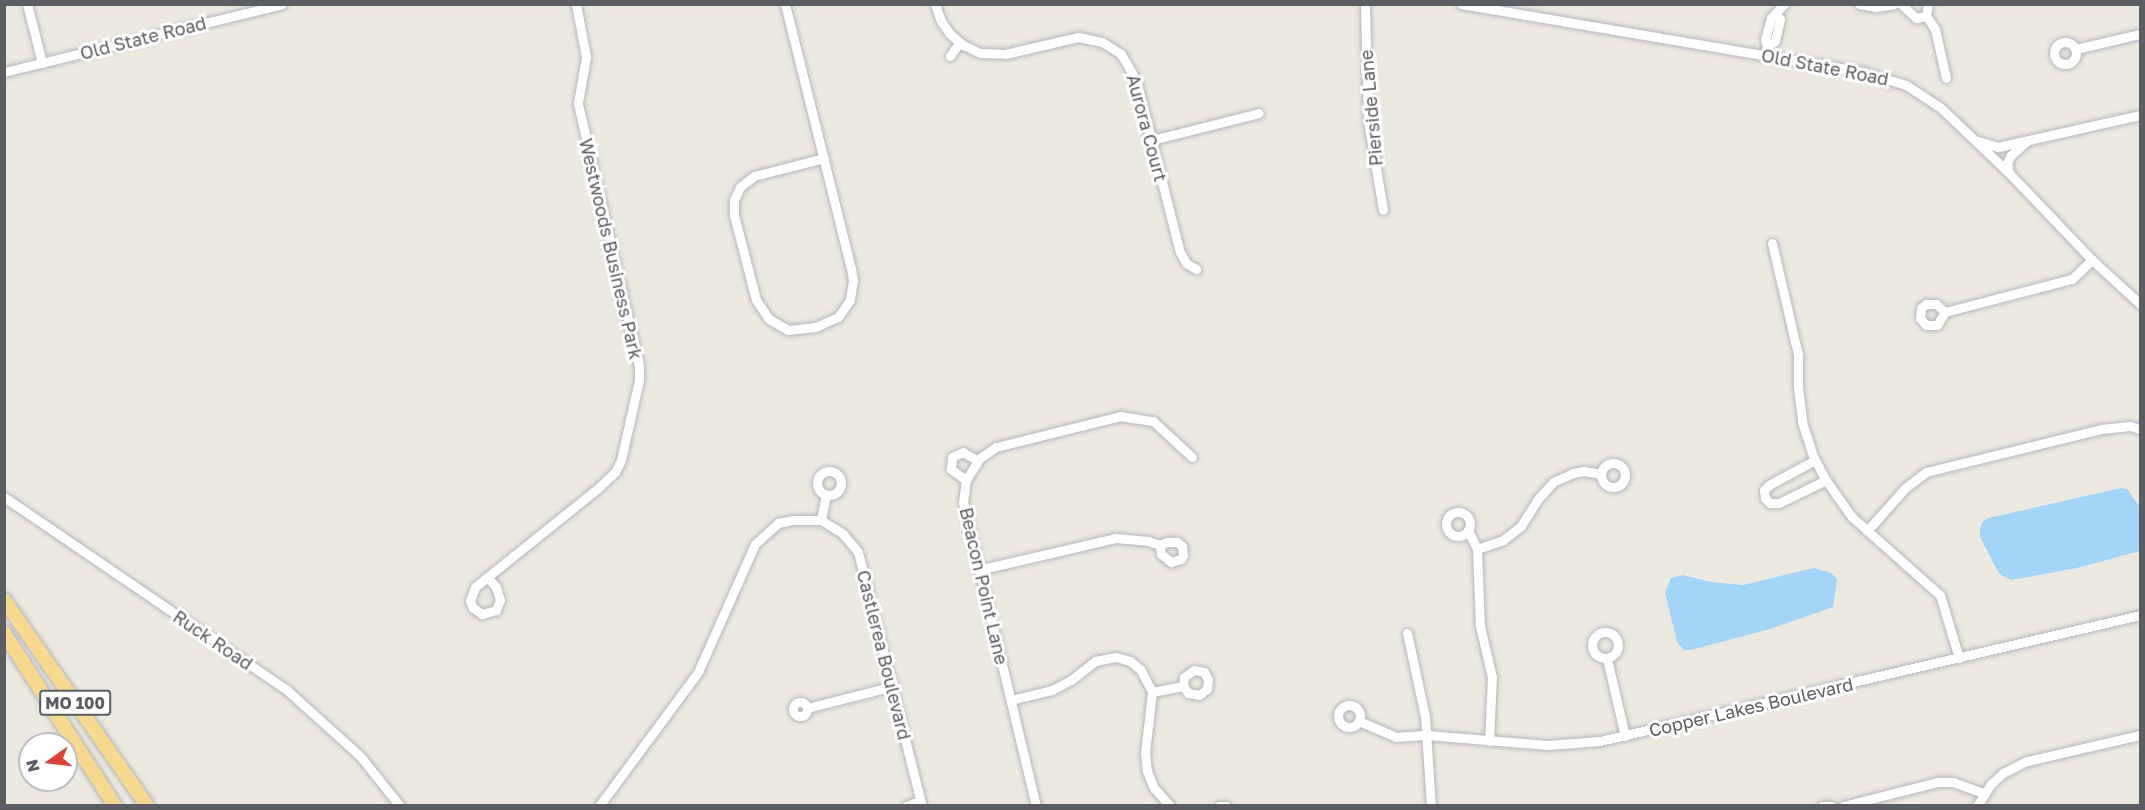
<!DOCTYPE html>
<html>
<head>
<meta charset="utf-8">
<style>
  body { margin:0 }
  #map { position:relative; width:2145px; height:810px; overflow:hidden; background:#ece9e1; font-family:"Golos Text",sans-serif }
  div>[style] { position:absolute }
  [style*='--x'] { left:calc(var(--x)*1px); top:calc(var(--y)*1px); width:calc(var(--w)*1px); rotate:calc(var(--a)*1deg) }
  .water>* { inset:0; background:#a3d5f9 }
  .roads { filter:drop-shadow(0 0 2px #b4b7bb) drop-shadow(0 0 2px #b4b7bb) }
  .minor>* { height:9px; margin:-4.5px; padding:0 4.5px; transform-origin:4.5px; border-radius:4.5px; background:#fff }
  .minor>.ring { margin:-4.5px; padding:0; box-sizing:content-box; background:none; border:9px solid #fff; border-radius:50% }
  .highway>* { height:14px; margin:-7px; padding:0 7px; transform-origin:7px; border-radius:7px; background:#f6db8e }
  span { translate:-50% -50%; white-space:nowrap; text-align:center; line-height:1.15; -webkit-text-stroke:6px #fff; paint-order:stroke }
  .shield-label span { padding:2px 4px; background:#fff; border:2px solid; border-radius:4px; -webkit-text-stroke-width:0 }
  .shield-label { font-size:16px; color:#5a5d61; font-weight:700 }
  .street-label { font-size:18px; color:#5a5d61 }
  .frame { position:absolute; inset:0; border:6px solid #5a5d61; pointer-events:none }
  .north { position:absolute; left:18px; top:732px; width:60px; height:60px; box-sizing:border-box; background:#fff; border:2px solid #bdbec0; border-radius:50%; rotate:256deg; font-size:16px; font-weight:700; line-height:24px; text-align:center; color:#5a5d61 }
  .north::after { content:''; display:block; margin:auto; width:21px; height:27px; background:#dd4135; clip-path:polygon(50% 0,100% 100%,50% 72%,0 100%) }
</style>
</head>
<body>
<div id="map">
  <div class="water">
    <i style="clip-path:polygon(2121px 488px,2127px 489px,2140px 507px,2140px 551px,2077px 568px,2011px 580px,2001px 575px,1996px 568px,1980px 537px,1980px 529px,1983px 521px,1989px 518px)"></i>
    <i style="clip-path:polygon(1814px 568px,1831px 573px,1837px 579px,1833px 607px,1770px 629px,1691px 650px,1684px 650px,1677px 642px,1665px 593px,1671px 578px,1683px 575px,1710px 582px,1743px 585px)"></i>
  </div>
  <div class="roads">
    <div class="minor">
      <i style="--x:27;--y:4;--w:61;--a:75.7"></i>
      <i style="--x:785;--y:4;--w:272;--a:76"></i>
      <i style="--x:851;--y:268;--w:12;--a:81"></i>
      <i style="--x:853;--y:280;--w:20;--a:99"></i>
      <i style="--x:850;--y:300;--w:21;--a:125"></i>
      <i style="--x:838;--y:317;--w:24;--a:156"></i>
      <i style="--x:816;--y:327;--w:28;--a:174"></i>
      <i style="--x:788;--y:330;--w:22;--a:-150"></i>
      <i style="--x:769;--y:319;--w:23;--a:-124"></i>
      <i style="--x:756;--y:300;--w:88;--a:-104.5"></i>
      <i style="--x:734;--y:215;--w:15;--a:-90"></i>
      <i style="--x:734;--y:200;--w:14;--a:-65"></i>
      <i style="--x:740;--y:187;--w:18;--a:-38"></i>
      <i style="--x:754;--y:176;--w:72;--a:-14.4"></i>
      <i style="--x:935;--y:4;--w:18;--a:71"></i>
      <i style="--x:941;--y:21;--w:14;--a:56"></i>
      <i style="--x:949;--y:33;--w:18;--a:41"></i>
      <i style="--x:963;--y:45;--w:19;--a:25"></i>
      <i style="--x:980;--y:53;--w:25;--a:2"></i>
      <i style="--x:1005;--y:54;--w:75;--a:-13.1"></i>
      <i style="--x:1078;--y:37;--w:25;--a:12"></i>
      <i style="--x:1102;--y:42;--w:22;--a:32"></i>
      <i style="--x:1121;--y:54;--w:30;--a:60"></i>
      <i style="--x:1136;--y:80;--w:178;--a:75.7"></i>
      <i style="--x:1180;--y:252;--w:13;--a:61"></i>
      <i style="--x:1186;--y:263;--w:12;--a:31"></i>
      <i style="--x:1365;--y:4;--w:117;--a:88.5"></i>
      <i style="--x:1368;--y:121;--w:90;--a:80.4"></i>
      <i style="--x:1461;--y:4;--w:408;--a:9.6"></i>
      <i style="--x:1863;--y:72;--w:45;--a:16.8"></i>
      <i style="--x:1906;--y:85;--w:42;--a:33.3"></i>
      <i style="--x:1941;--y:108;--w:94;--a:43.7"></i>
      <i style="--x:2009;--y:173;--w:120;--a:46.3"></i>
      <i style="--x:2092;--y:260;--w:65;--a:42.5"></i>
      <i style="--x:1859;--y:4;--w:17;--a:10"></i>
      <i style="--x:1876;--y:7;--w:18;--a:-9"></i>
      <i style="--x:1901;--y:4;--w:21;--a:43"></i>
      <i style="--x:1916;--y:18;--w:10;--a:-11"></i>
      <i style="--x:1926;--y:16;--w:12;--a:-81"></i>
      <i style="--x:1926;--y:16;--w:16;--a:55"></i>
      <i style="--x:1935;--y:29;--w:50;--a:77.3"></i>
      <i class="ring" style="left:2054px;top:42px;width:13px;height:13px"></i>
      <i style="--x:1767;--y:46;--w:9;--a:-32"></i>
      <i style="--x:1775;--y:41;--w:23;--a:-77"></i>
      <i style="--x:1780;--y:19;--w:6;--a:-129"></i>
      <i style="--x:2076;--y:49;--w:66;--a:-13.2"></i>
      <i style="--x:950;--y:56;--w:16;--a:-55"></i>
      <i style="--x:1765;--y:56;--w:10;--a:-79"></i>
      <i style="--x:1767;--y:46;--w:6;--a:-108"></i>
      <i style="--x:1765;--y:40;--w:23;--a:-75"></i>
      <i style="--x:1771;--y:18;--w:19;--a:-47"></i>
      <i style="--x:4;--y:72;--w:286;--a:-13.7"></i>
      <i style="--x:1152;--y:140;--w:110;--a:-14.2"></i>
      <i style="--x:1978;--y:141;--w:21;--a:17"></i>
      <i style="--x:1998;--y:147;--w:146;--a:-12.7"></i>
      <i style="--x:2009;--y:173;--w:10;--a:-101"></i>
      <i style="--x:2007;--y:163;--w:9;--a:-63"></i>
      <i style="--x:2011;--y:155;--w:21;--a:-41"></i>
      <i style="--x:1772;--y:243;--w:115;--a:76.9"></i>
      <i style="--x:1798;--y:355;--w:32;--a:90"></i>
      <i style="--x:1798;--y:387;--w:35;--a:83"></i>
      <i style="--x:1802;--y:422;--w:38;--a:72"></i>
      <i style="--x:1814;--y:458;--w:24;--a:62"></i>
      <i style="--x:1825;--y:479;--w:47;--a:54.6"></i>
      <i style="--x:1852;--y:517;--w:118;--a:41.6"></i>
      <i style="--x:1940;--y:595;--w:66;--a:73.2"></i>
      <i style="--x:1945;--y:312;--w:15;--a:122"></i>
      <i style="--x:1937;--y:325;--w:11;--a:180"></i>
      <i style="--x:1926;--y:325;--w:9;--a:-131"></i>
      <i style="--x:1920;--y:318;--w:10;--a:-84"></i>
      <i style="--x:1921;--y:308;--w:6;--a:-39"></i>
      <i style="--x:1926;--y:304;--w:10;--a:0"></i>
      <i style="--x:1936;--y:304;--w:12;--a:42"></i>
      <i style="--x:1945;--y:312;--w:131;--a:-14.6"></i>
      <i style="--x:2072;--y:279;--w:28;--a:-44"></i>
      <i style="--x:1815;--y:460;--w:52;--a:151.5"></i>
      <i style="--x:1769;--y:485;--w:7;--a:135"></i>
      <i style="--x:1764;--y:490;--w:8;--a:83"></i>
      <i style="--x:1765;--y:498;--w:7;--a:45"></i>
      <i style="--x:1770;--y:503;--w:9;--a:0"></i>
      <i style="--x:1779;--y:503;--w:52;--a:-26.1"></i>
      <i class="ring" style="left:1601px;top:463px;width:15px;height:15px"></i>
      <i class="ring" style="left:817px;top:471px;width:15px;height:15px"></i>
      <i style="--x:966;--y:480;--w:19;--a:-144"></i>
      <i style="--x:951;--y:469;--w:12;--a:-85"></i>
      <i style="--x:952;--y:457;--w:12;--a:-24"></i>
      <i style="--x:963;--y:452;--w:17;--a:31"></i>
      <i style="--x:4;--y:497;--w:344;--a:34.3"></i>
      <i style="--x:288;--y:691;--w:97;--a:42.1"></i>
      <i style="--x:360;--y:756;--w:64;--a:51.3"></i>
      <i class="ring" style="left:1446px;top:512px;width:15px;height:15px"></i>
      <i style="--x:821;--y:520;--w:26;--a:-79"></i>
      <i style="--x:1468;--y:530;--w:21;--a:65"></i>
      <i style="--x:1477;--y:549;--w:77;--a:87.8"></i>
      <i style="--x:1480;--y:626;--w:52;--a:76.8"></i>
      <i style="--x:1492;--y:677;--w:64;--a:92.7"></i>
      <i style="--x:1867;--y:531;--w:57;--a:-48.5"></i>
      <i style="--x:1905;--y:488;--w:26;--a:-37"></i>
      <i style="--x:1926;--y:472;--w:180;--a:-13.8"></i>
      <i style="--x:2101;--y:429;--w:29;--a:-6"></i>
      <i style="--x:2130;--y:426;--w:10;--a:17"></i>
      <i style="--x:1477;--y:549;--w:28;--a:-19"></i>
      <i style="--x:1503;--y:540;--w:23;--a:-38"></i>
      <i style="--x:1521;--y:526;--w:31;--a:-58"></i>
      <i style="--x:1537;--y:500;--w:24;--a:-48"></i>
      <i style="--x:1553;--y:482;--w:22;--a:-24"></i>
      <i style="--x:1573;--y:473;--w:10;--a:-11"></i>
      <i style="--x:1583;--y:471;--w:18;--a:9"></i>
      <i style="--x:978;--y:570;--w:141;--a:-13.1"></i>
      <i style="--x:1115;--y:538;--w:33;--a:5"></i>
      <i style="--x:1148;--y:541;--w:13;--a:18"></i>
      <i style="--x:1160;--y:545;--w:9;--a:84"></i>
      <i style="--x:1161;--y:554;--w:13;--a:39"></i>
      <i style="--x:1171;--y:562;--w:10;--a:-17"></i>
      <i style="--x:1181;--y:559;--w:4;--a:-63"></i>
      <i style="--x:1183;--y:555;--w:9;--a:-96"></i>
      <i style="--x:1182;--y:546;--w:6;--a:-141"></i>
      <i style="--x:1177;--y:542;--w:10;--a:180"></i>
      <i style="--x:1167;--y:542;--w:8;--a:157"></i>
      <i style="--x:488;--y:578;--w:12;--a:48"></i>
      <i style="--x:496;--y:587;--w:14;--a:73"></i>
      <i style="--x:500;--y:600;--w:11;--a:112"></i>
      <i style="--x:496;--y:610;--w:15;--a:164"></i>
      <i style="--x:482;--y:614;--w:11;--a:-146"></i>
      <i style="--x:473;--y:608;--w:8;--a:-113"></i>
      <i style="--x:470;--y:601;--w:15;--a:-70"></i>
      <i style="--x:475;--y:587;--w:158;--a:-38.8"></i>
      <i style="--x:598;--y:488;--w:23;--a:-43"></i>
      <i style="--x:615;--y:472;--w:13;--a:-63"></i>
      <i style="--x:621;--y:460;--w:82;--a:-77.3"></i>
      <i style="--x:639;--y:380;--w:14;--a:-90"></i>
      <i style="--x:639;--y:366;--w:270;--a:-103.1"></i>
      <i style="--x:578;--y:103;--w:47;--a:-80.1"></i>
      <i style="--x:586;--y:57;--w:54;--a:-100.7"></i>
      <i class="ring" style="left:1592px;top:632px;width:17px;height:17px"></i>
      <i style="--x:1407;--y:633;--w:85;--a:77.8"></i>
      <i style="--x:1425;--y:716;--w:90;--a:86.2"></i>
      <i style="--x:1607;--y:659;--w:79;--a:76.8"></i>
      <i style="--x:1152;--y:692;--w:32;--a:-11"></i>
      <i style="--x:1183;--y:686;--w:9;--a:54"></i>
      <i style="--x:1188;--y:693;--w:11;--a:10"></i>
      <i style="--x:1199;--y:695;--w:10;--a:-37"></i>
      <i style="--x:1207;--y:689;--w:10;--a:-84"></i>
      <i style="--x:1208;--y:679;--w:8;--a:-120"></i>
      <i style="--x:1204;--y:672;--w:10;--a:-169"></i>
      <i style="--x:1194;--y:670;--w:12;--a:145"></i>
      <i style="--x:1184;--y:677;--w:9;--a:96"></i>
      <i style="--x:1011;--y:700;--w:42;--a:-13.7"></i>
      <i style="--x:1052;--y:690;--w:21;--a:-28"></i>
      <i style="--x:1071;--y:680;--w:31;--a:-38"></i>
      <i style="--x:1095;--y:661;--w:21;--a:-11"></i>
      <i style="--x:1116;--y:657;--w:15;--a:16"></i>
      <i style="--x:1130;--y:661;--w:13;--a:39"></i>
      <i style="--x:1140;--y:669;--w:26;--a:62"></i>
      <i style="--x:1152;--y:692;--w:61;--a:96.5"></i>
      <i style="--x:1145;--y:753;--w:18;--a:84"></i>
      <i style="--x:1147;--y:771;--w:18;--a:68"></i>
      <i style="--x:1154;--y:788;--w:24;--a:48"></i>
      <i class="ring" style="left:793px;top:702px;width:5px;height:5px"></i>
      <i class="ring" style="left:1338px;top:705px;width:13px;height:13px"></i>
      <i style="--x:807;--y:708;--w:90;--a:-14.2"></i>
      <i style="--x:1359;--y:721;--w:40;--a:23.4"></i>
      <i style="--x:1396;--y:737;--w:31;--a:-4"></i>
      <i style="--x:1427;--y:735;--w:121;--a:4.7"></i>
      <i style="--x:1548;--y:745;--w:52;--a:-4.4"></i>
      <i style="--x:1600;--y:741;--w:555;--a:-13.13"></i>
      <i style="--x:599;--y:806;--w:167;--a:-53.5"></i>
      <i style="--x:698;--y:672;--w:140;--a:-66"></i>
      <i style="--x:755;--y:544;--w:31;--a:-42"></i>
      <i style="--x:778;--y:523;--w:16;--a:-11"></i>
      <i style="--x:794;--y:520;--w:27;--a:0"></i>
      <i style="--x:821;--y:520;--w:26;--a:32"></i>
      <i style="--x:843;--y:534;--w:23;--a:50"></i>
      <i style="--x:858;--y:552;--w:262;--a:75.9"></i>
      <i style="--x:906;--y:806;--w:15;--a:-20"></i>
      <i style="--x:1036;--y:806;--w:312;--a:-103.5"></i>
      <i style="--x:963;--y:503;--w:23;--a:-83"></i>
      <i style="--x:966;--y:480;--w:26;--a:-58"></i>
      <i style="--x:980;--y:458;--w:19;--a:-35"></i>
      <i style="--x:996;--y:447;--w:128;--a:-14"></i>
      <i style="--x:1120;--y:416;--w:33;--a:9"></i>
      <i style="--x:1153;--y:421;--w:53;--a:42.7"></i>
      <i style="--x:1219;--y:806;--w:7;--a:0"></i>
      <i style="--x:1822;--y:806;--w:9;--a:0"></i>
      <i style="--x:1843;--y:806;--w:97;--a:-14.3"></i>
      <i style="--x:1937;--y:782;--w:16;--a:0"></i>
      <i style="--x:1953;--y:782;--w:33;--a:20"></i>
      <i style="--x:1977;--y:806;--w:25;--a:-58"></i>
      <i style="--x:1990;--y:785;--w:18;--a:-43"></i>
      <i style="--x:2003;--y:773;--w:27;--a:-27"></i>
      <i style="--x:2027;--y:761;--w:116;--a:-13"></i>
    </div>
    <div class="highway">
      <i style="--x:4;--y:600;--w:251;--a:55.2"></i>
      <i style="--x:4;--y:633;--w:206;--a:57.3"></i>
    </div>
  </div>
  <div class="shield-label">
    <span style="left:75px;top:703px">MO 100</span>
  </div>
  <div class="street-label">
    <span style="left:143px;top:38px;rotate:-14deg">Old State Road</span>
    <span style="left:1825px;top:67px;rotate:11deg">Old State Road</span>
    <span style="left:1371px;top:108px;rotate:-95deg">Pierside Lane</span>
    <span style="left:1147px;top:128px;rotate:75deg">Aurora Court</span>
    <span style="left:611px;top:249px;rotate:77deg">Westwoods Business Park</span>
    <span style="left:984px;top:586px;rotate:77deg">Beacon Point Lane</span>
    <span style="left:213px;top:640px;rotate:34deg">Ruck Road</span>
    <span style="left:884px;top:655px;rotate:76deg">Castlerea Boulevard</span>
    <span style="left:1751px;top:707px;rotate:-13deg">Copper Lakes Boulevard</span>
  </div>
  <div class="frame"></div>
  <div class="north">N</div>
</div>
</body>
</html>
